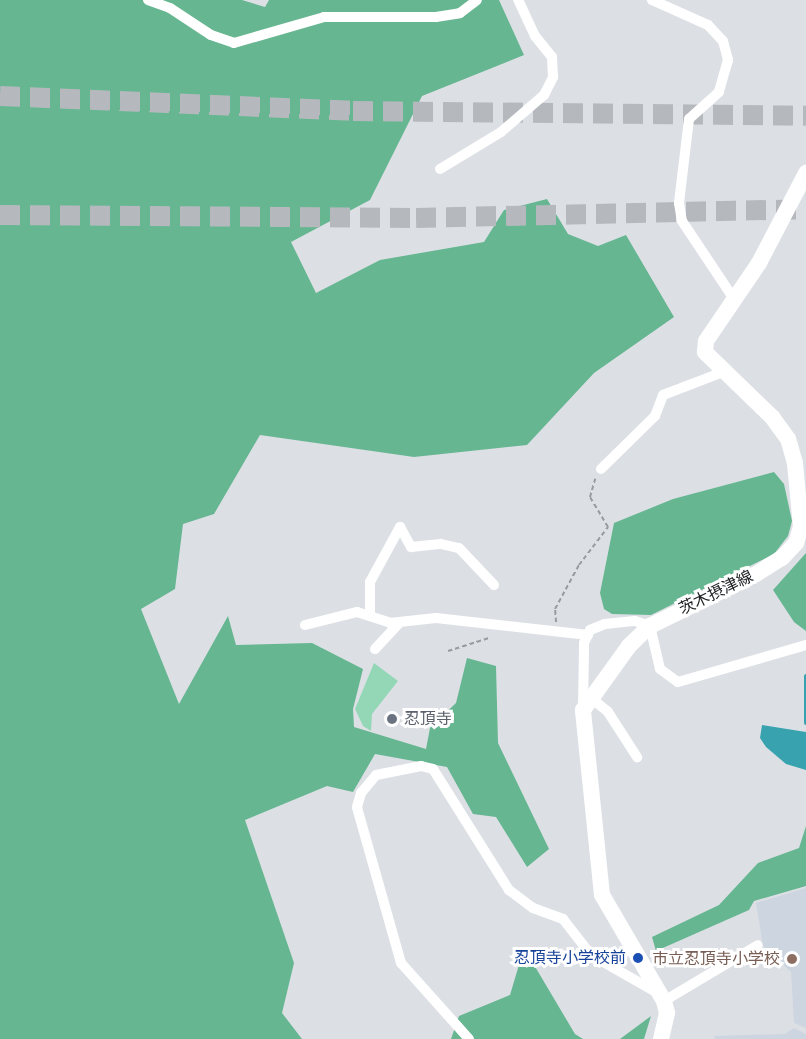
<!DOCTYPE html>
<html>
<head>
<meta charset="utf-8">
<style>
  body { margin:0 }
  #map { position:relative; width:806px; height:1039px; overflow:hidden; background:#dce0e5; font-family:Cabin,"Noto Sans JP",sans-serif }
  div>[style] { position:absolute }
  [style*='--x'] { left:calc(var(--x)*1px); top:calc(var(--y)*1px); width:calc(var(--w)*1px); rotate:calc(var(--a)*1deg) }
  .built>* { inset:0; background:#ccd5e0 }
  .green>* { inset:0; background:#94d7b6 }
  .forest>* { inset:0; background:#66b691 }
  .water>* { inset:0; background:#38a3af }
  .stream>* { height:4px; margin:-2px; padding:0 2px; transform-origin:2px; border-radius:2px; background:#38a3af }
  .highway-tunnel>* { height:20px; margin-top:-10px; transform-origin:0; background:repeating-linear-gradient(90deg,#b5b9bd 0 20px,transparent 0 30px) }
  .path>* { height:2px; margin-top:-1px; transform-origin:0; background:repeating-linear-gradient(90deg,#979a9e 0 4.5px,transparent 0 7.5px) }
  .street>* { height:10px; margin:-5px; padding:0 5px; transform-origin:5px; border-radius:5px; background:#fff }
  .primary>* { height:16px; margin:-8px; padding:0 8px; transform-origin:8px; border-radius:8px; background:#fff }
  .dots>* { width:16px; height:16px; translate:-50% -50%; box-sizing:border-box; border:3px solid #fff; border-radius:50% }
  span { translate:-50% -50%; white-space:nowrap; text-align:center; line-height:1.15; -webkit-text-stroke:6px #fff; paint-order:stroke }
  .street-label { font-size:16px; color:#1a1c1e }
  .worship-label { font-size:16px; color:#5b616d }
  .left { translate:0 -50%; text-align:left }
  .transit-label { font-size:16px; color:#164399 }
  .right { translate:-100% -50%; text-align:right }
  .education-label { font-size:16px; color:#785e54 }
</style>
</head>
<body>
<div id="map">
  <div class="built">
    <i style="clip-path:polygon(806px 888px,806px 1028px,794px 1023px,791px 972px,763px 946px,756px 903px)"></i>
    <i style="clip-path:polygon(794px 1028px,806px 1034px,806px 1039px,715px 1039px,714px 1036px,785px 1034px)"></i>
  </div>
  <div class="green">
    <i style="clip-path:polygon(374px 663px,398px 681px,372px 714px,371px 731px,363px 726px,355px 709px)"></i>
  </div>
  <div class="forest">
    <i style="clip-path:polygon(0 0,242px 0,265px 7px,269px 0,499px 0,524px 55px,422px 96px,370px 200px,291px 242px,316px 293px,380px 260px,484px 242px,504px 210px,547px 199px,568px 234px,598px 246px,626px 235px,674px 317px,594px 373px,527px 445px,414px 457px,260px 435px,214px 514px,183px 524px,175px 589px,141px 609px,179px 704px,228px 616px,236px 645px,312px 643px,363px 669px,353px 709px,354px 727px,426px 749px,430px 728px,456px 703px,467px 658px,496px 666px,498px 743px,549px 849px,527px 867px,496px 817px,473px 814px,447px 767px,375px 754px,353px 792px,327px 786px,245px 820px,294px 963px,282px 1013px,302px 1039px,0 1039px)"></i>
    <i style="clip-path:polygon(774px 472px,784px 484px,792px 521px,788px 536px,774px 554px,651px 615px,612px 614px,604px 609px,600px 593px,614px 523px,673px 499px)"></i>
    <i style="clip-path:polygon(806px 553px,806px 631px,794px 622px,773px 590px)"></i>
    <i style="clip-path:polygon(806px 826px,806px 886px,754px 901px,749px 910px,656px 951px,652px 937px,719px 905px,758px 863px,799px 848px)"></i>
    <i style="clip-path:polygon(524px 948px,575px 1034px,583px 1039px,451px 1039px,459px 1016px,510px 995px)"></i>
    <i style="clip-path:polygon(651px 1016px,644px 1039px,620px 1039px)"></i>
  </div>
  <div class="water">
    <i style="clip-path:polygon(762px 725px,806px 732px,806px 770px,786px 764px,766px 747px,760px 738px)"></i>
  </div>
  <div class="stream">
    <i style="--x:806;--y:676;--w:47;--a:90"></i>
  </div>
  <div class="highway-tunnel">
    <i style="--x:0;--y:96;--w:353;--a:2.4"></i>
    <i style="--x:353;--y:111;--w:453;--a:0.6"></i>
    <i style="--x:0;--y:215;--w:416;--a:0.4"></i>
    <i style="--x:416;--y:218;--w:390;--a:-1.3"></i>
  </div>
  <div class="path">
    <i style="--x:556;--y:622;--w:13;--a:-94"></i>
    <i style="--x:555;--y:609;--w:50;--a:-61.4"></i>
    <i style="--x:579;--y:565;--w:48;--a:-52.7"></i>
    <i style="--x:608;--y:527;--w:35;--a:-121"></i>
    <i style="--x:590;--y:497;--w:19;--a:-74"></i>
    <i style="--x:448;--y:651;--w:43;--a:-17.6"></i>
  </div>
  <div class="street">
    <i style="--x:148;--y:0;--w:23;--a:20"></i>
    <i style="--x:170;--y:8;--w:49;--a:33.4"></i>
    <i style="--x:211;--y:35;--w:24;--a:19"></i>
    <i style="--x:234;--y:43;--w:94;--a:-16.1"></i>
    <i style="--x:324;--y:17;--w:112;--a:0"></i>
    <i style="--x:436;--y:17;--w:24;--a:-9"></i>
    <i style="--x:460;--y:13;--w:21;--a:-37"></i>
    <i style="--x:652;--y:0;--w:61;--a:24.1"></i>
    <i style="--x:708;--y:25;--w:22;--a:47"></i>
    <i style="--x:723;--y:41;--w:20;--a:75"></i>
    <i style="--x:728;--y:60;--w:33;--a:106"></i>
    <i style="--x:719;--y:92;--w:40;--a:138"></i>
    <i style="--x:689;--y:119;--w:85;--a:96.8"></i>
    <i style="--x:679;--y:203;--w:18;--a:81"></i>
    <i style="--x:682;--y:221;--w:97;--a:56.3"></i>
    <i style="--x:440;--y:169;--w:71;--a:-31.2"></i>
    <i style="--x:501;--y:132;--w:57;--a:-40.7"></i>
    <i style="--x:544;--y:95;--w:20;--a:-63"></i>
    <i style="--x:553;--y:77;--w:20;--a:-93"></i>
    <i style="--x:552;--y:57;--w:27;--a:-129"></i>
    <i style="--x:535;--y:36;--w:40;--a:-115"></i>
    <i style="--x:601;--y:469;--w:76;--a:-44.5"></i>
    <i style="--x:655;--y:416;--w:22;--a:-69"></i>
    <i style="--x:663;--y:395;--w:64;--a:-21"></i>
    <i style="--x:370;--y:616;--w:34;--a:-90"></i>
    <i style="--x:370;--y:582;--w:63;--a:-61.4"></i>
    <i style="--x:400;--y:527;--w:23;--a:61"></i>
    <i style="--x:411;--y:547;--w:30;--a:-6"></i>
    <i style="--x:441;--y:544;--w:18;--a:13"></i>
    <i style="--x:459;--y:548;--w:51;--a:46.6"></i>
    <i style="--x:305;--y:625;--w:54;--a:-14"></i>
    <i style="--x:357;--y:612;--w:35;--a:18"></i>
    <i style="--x:390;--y:623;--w:46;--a:-6.2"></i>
    <i style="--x:436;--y:618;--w:153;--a:6.4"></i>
    <i style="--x:375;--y:649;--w:35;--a:-47"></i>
    <i style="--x:591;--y:698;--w:22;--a:39"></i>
    <i style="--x:608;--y:712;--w:54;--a:57.2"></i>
    <i style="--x:583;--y:710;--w:67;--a:-89.1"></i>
    <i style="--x:584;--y:643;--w:14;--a:-65"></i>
    <i style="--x:590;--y:630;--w:16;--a:-22"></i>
    <i style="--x:605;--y:624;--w:30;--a:-6"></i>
    <i style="--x:635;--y:621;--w:16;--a:18"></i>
    <i style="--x:650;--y:626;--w:44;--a:76.9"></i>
    <i style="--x:660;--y:669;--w:22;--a:36"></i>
    <i style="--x:678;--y:682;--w:133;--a:-16.1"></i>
    <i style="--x:664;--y:1001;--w:109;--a:-30.8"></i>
    <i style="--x:469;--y:1039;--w:102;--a:-131.8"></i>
    <i style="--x:401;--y:963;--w:162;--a:-105.8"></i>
    <i style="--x:357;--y:807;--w:15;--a:-74"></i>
    <i style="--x:361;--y:793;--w:23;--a:-50"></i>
    <i style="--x:376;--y:775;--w:46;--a:-11.3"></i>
    <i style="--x:421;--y:766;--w:12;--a:14"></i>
    <i style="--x:433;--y:769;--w:143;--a:57.9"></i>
    <i style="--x:509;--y:890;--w:30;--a:37"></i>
    <i style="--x:533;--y:908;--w:32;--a:20"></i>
    <i style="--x:563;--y:919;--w:46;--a:52.1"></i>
    <i style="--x:591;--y:955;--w:75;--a:29.6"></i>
  </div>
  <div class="primary">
    <i style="--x:661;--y:1039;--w:27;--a:-77"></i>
    <i style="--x:667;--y:1013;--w:12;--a:-104"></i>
    <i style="--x:664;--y:1001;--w:123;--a:-120.3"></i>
    <i style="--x:602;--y:895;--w:186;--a:-95.9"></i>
    <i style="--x:583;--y:710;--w:79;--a:-54.3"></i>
    <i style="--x:629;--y:646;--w:29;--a:-44"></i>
    <i style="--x:650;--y:626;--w:118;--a:-26.1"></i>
    <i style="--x:756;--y:574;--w:31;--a:-32"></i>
    <i style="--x:782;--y:558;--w:21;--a:-47"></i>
    <i style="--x:796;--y:543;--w:17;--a:-73"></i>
    <i style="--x:801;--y:527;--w:64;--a:-95.4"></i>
    <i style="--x:795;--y:463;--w:25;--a:-106"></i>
    <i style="--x:788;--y:439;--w:26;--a:-126"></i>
    <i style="--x:773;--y:418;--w:95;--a:-135.9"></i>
    <i style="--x:705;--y:352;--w:11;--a:-85"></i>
    <i style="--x:706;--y:341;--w:94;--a:-55.8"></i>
    <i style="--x:759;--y:263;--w:102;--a:-62.4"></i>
  </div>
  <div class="dots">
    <i style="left:392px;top:719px;background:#6b7280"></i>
    <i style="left:638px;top:958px;background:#1a4fb4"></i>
    <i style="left:792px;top:959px;background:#8d6e63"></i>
  </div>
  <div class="street-label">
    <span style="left:716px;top:593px;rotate:-26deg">茨木摂津線</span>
  </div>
  <div class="worship-label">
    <span class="left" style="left:404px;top:719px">忍頂寺</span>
  </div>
  <div class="transit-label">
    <span class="right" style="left:626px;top:958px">忍頂寺小学校前</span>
  </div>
  <div class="education-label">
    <span class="right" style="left:780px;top:959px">市立忍頂寺小学校</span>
  </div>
</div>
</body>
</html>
